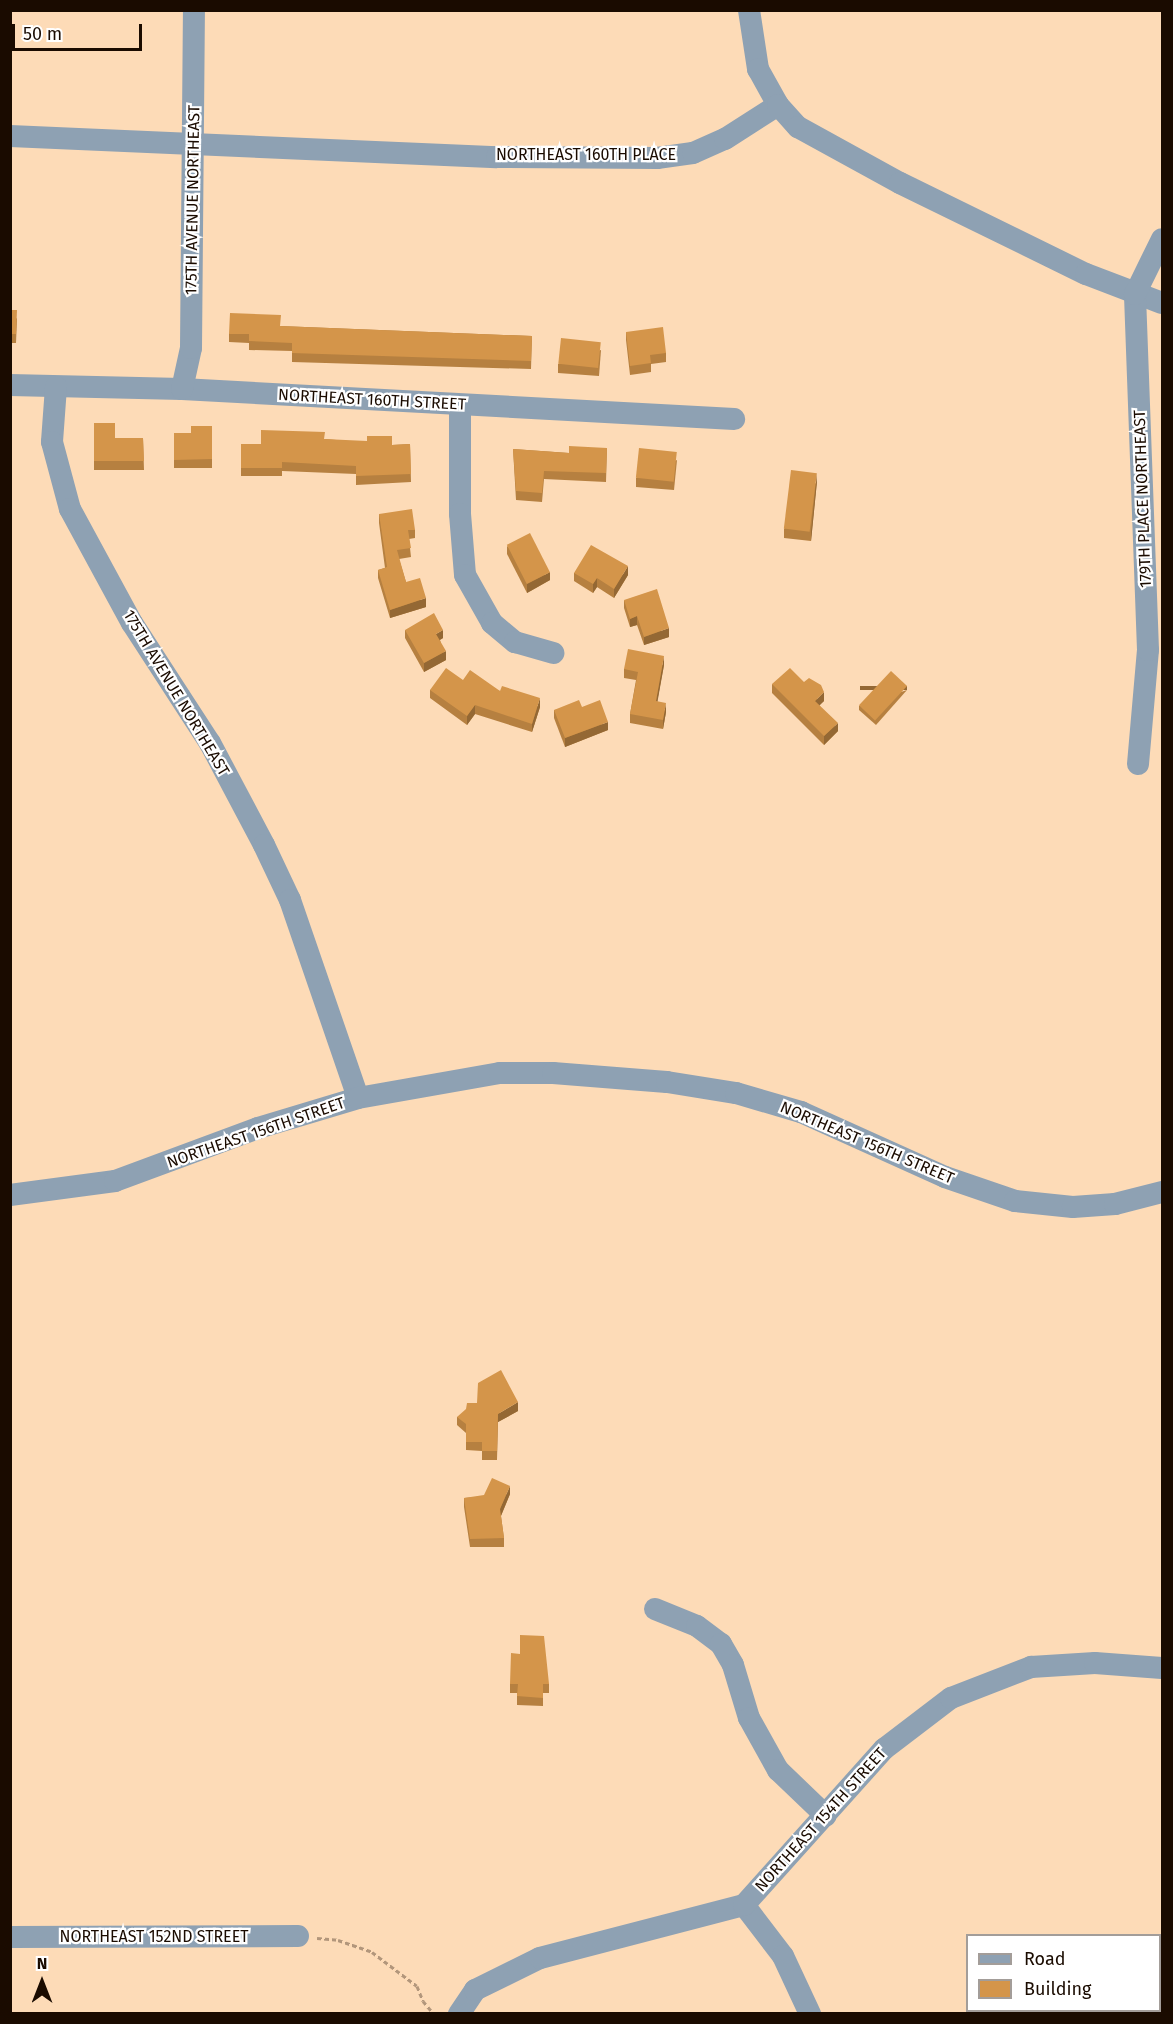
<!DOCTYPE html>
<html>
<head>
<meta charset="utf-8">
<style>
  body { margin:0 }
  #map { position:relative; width:1173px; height:2024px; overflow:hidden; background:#fddbb7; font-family:"Fira Sans",sans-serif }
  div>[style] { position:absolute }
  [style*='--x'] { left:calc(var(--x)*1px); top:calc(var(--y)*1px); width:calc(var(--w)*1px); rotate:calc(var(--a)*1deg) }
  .path>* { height:3px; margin-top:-1.5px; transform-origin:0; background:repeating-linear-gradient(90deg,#b2967b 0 4.5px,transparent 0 7.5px) }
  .minor>* { height:22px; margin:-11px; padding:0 11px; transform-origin:11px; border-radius:11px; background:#8ea1b3 }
  .wall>* { inset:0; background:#b68040 }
  .shaded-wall>* { inset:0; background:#946834; transform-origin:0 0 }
  .building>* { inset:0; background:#d4954a; transform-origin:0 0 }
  span { translate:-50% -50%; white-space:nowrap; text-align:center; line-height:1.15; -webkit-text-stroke:4.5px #fff; paint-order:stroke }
  .street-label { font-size:16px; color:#1a0b00 }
  .frame { position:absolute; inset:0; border:12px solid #1a0b00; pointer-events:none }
  .legend { position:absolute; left:966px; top:1934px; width:195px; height:78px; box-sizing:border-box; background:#fff; border:2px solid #a39d99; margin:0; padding:8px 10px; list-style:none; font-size:18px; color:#1a0b00 }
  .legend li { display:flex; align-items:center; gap:12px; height:30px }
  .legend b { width:30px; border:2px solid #a39d99 }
  .north { position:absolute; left:12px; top:1952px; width:60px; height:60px; -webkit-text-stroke:4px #fff; paint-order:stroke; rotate:0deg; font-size:16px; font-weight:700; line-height:24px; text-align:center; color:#1a0b00 }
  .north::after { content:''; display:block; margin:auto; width:21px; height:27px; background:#1a0b00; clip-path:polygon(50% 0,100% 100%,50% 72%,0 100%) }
  .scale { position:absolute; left:12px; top:24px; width:130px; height:27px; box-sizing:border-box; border:3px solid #1a0b00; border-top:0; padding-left:8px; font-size:18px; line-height:21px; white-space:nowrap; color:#1a0b00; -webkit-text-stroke:4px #fff; paint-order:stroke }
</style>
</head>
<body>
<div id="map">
  <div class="path">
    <i style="--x:317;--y:1938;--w:21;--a:5"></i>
    <i style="--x:338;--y:1940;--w:36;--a:19"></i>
    <i style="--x:372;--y:1952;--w:56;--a:37.1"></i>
    <i style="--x:417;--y:1986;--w:16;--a:68"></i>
    <i style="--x:423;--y:2001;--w:17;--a:50"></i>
  </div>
  <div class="minor">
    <i style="--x:749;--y:10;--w:60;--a:81.3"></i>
    <i style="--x:758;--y:69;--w:41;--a:60.9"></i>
    <i style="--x:10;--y:136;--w:487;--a:2.5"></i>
    <i style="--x:497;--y:157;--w:160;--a:0.4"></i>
    <i style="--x:657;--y:158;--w:36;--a:-8"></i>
    <i style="--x:693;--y:153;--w:35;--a:-24"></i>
    <i style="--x:725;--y:139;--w:63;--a:-32.7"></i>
    <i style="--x:778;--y:105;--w:30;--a:48"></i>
    <i style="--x:798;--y:127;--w:116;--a:28.8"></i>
    <i style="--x:900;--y:183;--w:207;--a:26.1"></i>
    <i style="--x:1086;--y:274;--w:81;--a:20.9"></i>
    <i style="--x:10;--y:385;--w:172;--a:1.3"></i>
    <i style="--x:182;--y:389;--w:553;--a:3.11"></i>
    <i style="--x:56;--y:387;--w:55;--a:94.2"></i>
    <i style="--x:52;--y:442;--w:69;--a:75"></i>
    <i style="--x:70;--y:509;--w:130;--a:61.5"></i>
    <i style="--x:132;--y:623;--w:143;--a:57"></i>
    <i style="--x:210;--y:743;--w:115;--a:62.1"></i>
    <i style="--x:264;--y:845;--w:61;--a:64.7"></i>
    <i style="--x:290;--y:900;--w:209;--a:71"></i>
    <i style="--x:182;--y:389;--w:42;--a:-77.6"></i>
    <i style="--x:191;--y:348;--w:338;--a:-89.5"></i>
    <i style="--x:460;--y:405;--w:109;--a:90"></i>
    <i style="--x:460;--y:514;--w:61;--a:85.3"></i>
    <i style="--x:465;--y:575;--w:55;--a:60.6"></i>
    <i style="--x:492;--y:623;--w:30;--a:40"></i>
    <i style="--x:515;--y:642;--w:40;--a:16"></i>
    <i style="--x:1138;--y:764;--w:114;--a:-85"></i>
    <i style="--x:1148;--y:650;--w:356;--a:-92.1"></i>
    <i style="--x:1135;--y:294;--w:61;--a:-63.9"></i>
    <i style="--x:10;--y:1195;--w:106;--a:-7.6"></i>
    <i style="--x:115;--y:1181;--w:153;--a:-20.3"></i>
    <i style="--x:258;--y:1128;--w:104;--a:-16.7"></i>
    <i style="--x:358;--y:1098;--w:144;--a:-10"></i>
    <i style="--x:500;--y:1073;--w:53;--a:0"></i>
    <i style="--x:553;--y:1073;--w:114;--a:4.5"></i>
    <i style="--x:667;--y:1082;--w:70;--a:9.1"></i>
    <i style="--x:736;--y:1093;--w:68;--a:16.3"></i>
    <i style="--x:801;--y:1112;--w:158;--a:24.3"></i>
    <i style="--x:945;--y:1177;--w:74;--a:18.9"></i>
    <i style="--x:1015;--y:1201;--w:58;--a:5.9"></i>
    <i style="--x:1073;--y:1207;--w:42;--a:-4.1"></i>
    <i style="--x:1115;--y:1204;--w:49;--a:-14.3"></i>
    <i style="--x:655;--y:1609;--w:45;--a:22"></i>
    <i style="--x:697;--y:1626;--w:30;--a:37"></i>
    <i style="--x:721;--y:1644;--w:24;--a:60"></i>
    <i style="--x:733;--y:1665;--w:55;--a:73.2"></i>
    <i style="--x:749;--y:1718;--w:60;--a:60.9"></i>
    <i style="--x:778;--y:1770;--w:66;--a:43.8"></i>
    <i style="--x:744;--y:1905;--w:64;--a:52.6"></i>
    <i style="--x:783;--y:1956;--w:64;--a:65"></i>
    <i style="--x:10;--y:1937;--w:288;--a:-0.2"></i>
    <i style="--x:459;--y:2014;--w:29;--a:-56"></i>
    <i style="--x:475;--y:1990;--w:72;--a:-26.2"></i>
    <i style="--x:540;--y:1958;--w:211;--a:-14.6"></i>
    <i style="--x:744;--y:1905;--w:210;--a:-48.1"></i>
    <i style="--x:884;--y:1749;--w:84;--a:-37.3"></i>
    <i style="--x:951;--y:1698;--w:86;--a:-21.2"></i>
    <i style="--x:1031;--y:1667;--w:64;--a:-3.6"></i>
    <i style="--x:1095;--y:1663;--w:67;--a:4.3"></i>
  </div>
  <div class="wall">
    <i style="clip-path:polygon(10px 310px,17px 319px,16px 343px,10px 343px)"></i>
    <i style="clip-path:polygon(280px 326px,532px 336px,531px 369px,292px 362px,292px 351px,249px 350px,249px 343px,229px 342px,229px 334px)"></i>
    <i style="clip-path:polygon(626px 332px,666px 353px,666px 362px,651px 364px,651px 372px,630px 375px,626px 340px)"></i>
    <i style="clip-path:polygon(601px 350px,599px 376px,558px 373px,558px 364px)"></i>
    <i style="clip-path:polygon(94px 423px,115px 438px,143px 438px,144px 470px,94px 470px)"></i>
    <i style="clip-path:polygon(212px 426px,212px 468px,174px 468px,174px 433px,191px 433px)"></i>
    <i style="clip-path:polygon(325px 439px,392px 445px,410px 444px,411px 482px,356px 485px,356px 474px,282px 471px,282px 476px,241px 476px,241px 444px,261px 444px)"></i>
    <i style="clip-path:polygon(607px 448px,606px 482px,544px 479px,542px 502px,516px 500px,513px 449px,569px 453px)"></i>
    <i style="clip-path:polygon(677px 460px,674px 490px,636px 487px,636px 478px)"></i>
    <i style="clip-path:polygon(817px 481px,811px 541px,784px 538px,784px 529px)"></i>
    <i style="clip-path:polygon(379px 514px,415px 530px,415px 538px,409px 539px,411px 557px,399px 559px,406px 582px,426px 607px,390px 618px,378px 578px,378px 570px,385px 568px,379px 523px)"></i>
    <i style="clip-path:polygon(507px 546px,550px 580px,527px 593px,507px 554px)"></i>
    <i style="clip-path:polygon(574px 573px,628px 575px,614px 598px,597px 587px,593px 593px,574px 581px)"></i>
    <i style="clip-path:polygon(624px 600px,669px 637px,644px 645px,637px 625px,630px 627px,624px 608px)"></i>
    <i style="clip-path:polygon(405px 630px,443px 638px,440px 640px,446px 660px,424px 672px,405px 638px)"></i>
    <i style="clip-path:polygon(664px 665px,657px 702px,666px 712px,663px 729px,630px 723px,630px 714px,636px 680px,624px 678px,624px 669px)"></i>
    <i style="clip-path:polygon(463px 680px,500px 691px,540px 707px,532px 732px,475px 714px,467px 725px,430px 698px,430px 690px)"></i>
    <i style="clip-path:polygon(772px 684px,824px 701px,819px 705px,838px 731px,824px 745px,772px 693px)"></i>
    <i style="clip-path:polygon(907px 690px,876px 725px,859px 710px,859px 706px)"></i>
    <i style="clip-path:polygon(582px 707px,608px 730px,565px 747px,554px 718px,554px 710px)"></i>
    <i style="clip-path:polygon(518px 1411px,498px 1422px,497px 1460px,482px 1460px,482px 1451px,466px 1450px,466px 1433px,457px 1425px,457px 1417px)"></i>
    <i style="clip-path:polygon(510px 1494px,501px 1516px,504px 1538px,504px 1547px,470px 1547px,464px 1507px,464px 1498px)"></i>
    <i style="clip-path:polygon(510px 1684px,549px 1684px,549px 1693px,543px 1693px,543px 1706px,517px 1705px,517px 1693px,510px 1693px)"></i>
  </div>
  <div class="shaded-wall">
    <i style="clip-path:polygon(817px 473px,817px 481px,811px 541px,811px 532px)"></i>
    <i style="clip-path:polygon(628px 566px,628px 575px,614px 598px,614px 589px)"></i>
    <i style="clip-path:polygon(550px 572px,550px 580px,527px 593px,527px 584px)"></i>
    <i style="clip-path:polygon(597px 578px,597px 587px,593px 593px,593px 584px)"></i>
    <i style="clip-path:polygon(426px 598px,426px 607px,390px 618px,390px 610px)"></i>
    <i style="clip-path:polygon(637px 616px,637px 625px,630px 627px,630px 619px)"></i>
    <i style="clip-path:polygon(669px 628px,669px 637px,644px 645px,644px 637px)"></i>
    <i style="clip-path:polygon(443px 630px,443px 638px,436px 642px,436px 634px)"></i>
    <i style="clip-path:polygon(446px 651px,446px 660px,424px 672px,424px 663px)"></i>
    <i style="clip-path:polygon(664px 656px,664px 665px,656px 710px,656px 701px)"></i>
    <i style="left:907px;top:686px;width:4px;height:47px;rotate:90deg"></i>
    <i style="clip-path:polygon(824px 692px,824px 701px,815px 710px,815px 701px)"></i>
    <i style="clip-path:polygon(540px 698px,540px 707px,532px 732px,532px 724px)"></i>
    <i style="clip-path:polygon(666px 703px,666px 712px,663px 729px,663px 720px)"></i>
    <i style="clip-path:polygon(475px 705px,475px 714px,467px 725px,467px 716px)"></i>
    <i style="clip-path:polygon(608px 722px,608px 730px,565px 747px,565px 738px)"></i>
    <i style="clip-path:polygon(838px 723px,838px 731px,824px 745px,824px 736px)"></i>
    <i style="clip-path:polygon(518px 1402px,518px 1411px,498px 1422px,497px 1460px,498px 1414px)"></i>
    <i style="clip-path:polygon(510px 1486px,510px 1494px,500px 1518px,500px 1509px)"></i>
  </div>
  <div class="building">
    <i style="clip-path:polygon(10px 310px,17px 310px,16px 334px,10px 334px)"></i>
    <i style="clip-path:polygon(230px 313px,281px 315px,280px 326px,532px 336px,531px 361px,292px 353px,292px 343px,249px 341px,249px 334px,229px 334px)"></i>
    <i style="clip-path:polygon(663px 327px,666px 353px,650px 355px,651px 363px,630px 366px,626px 332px)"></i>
    <i style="left:561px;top:338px;width:40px;height:26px;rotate:6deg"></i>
    <i style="clip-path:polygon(94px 423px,115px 423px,115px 438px,143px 438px,144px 461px,94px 461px)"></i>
    <i style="clip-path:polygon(191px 426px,212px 426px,212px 459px,174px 460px,174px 433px,191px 433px)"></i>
    <i style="clip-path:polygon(261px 430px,325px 432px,324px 439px,367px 441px,367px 436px,392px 436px,392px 445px,410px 444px,411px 474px,356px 476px,356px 466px,282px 462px,282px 468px,241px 468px,241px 444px,261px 444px)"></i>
    <i style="clip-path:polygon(569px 446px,607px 448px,606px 473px,544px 471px,542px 493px,516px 491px,513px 449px,569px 453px)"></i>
    <i style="left:639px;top:448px;width:38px;height:30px;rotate:6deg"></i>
    <i style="left:791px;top:470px;width:26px;height:59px;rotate:7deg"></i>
    <i style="clip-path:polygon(412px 509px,415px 530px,408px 530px,411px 548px,397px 550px,406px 582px,420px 578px,426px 598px,390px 610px,378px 570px,387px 567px,379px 514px)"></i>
    <i style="left:530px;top:533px;width:44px;height:26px;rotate:63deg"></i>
    <i style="clip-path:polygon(591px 545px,628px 566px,614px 589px,597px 578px,593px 584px,574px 573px)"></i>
    <i style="clip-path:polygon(657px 589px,669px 628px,644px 637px,637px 616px,630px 619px,624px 600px)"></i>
    <i style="clip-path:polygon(434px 613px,443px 630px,436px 634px,446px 651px,424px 663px,405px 630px)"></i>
    <i style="clip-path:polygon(628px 649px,664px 656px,656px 701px,666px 703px,663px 720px,630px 714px,638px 672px,624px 669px)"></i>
    <i style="clip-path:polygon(446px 668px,463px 680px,470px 670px,500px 691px,502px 686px,540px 698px,532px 724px,475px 705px,467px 716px,430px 690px)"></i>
    <i style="clip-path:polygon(790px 668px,804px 682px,809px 678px,821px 685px,824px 692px,815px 701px,838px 723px,824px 736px,772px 684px)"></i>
    <i style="left:891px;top:671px;width:22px;height:47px;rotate:43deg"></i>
    <i style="clip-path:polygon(579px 700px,582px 707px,600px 700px,608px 722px,565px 738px,554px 710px)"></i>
    <i style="clip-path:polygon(501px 1370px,518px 1402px,498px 1414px,497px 1451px,482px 1451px,482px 1442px,466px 1442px,466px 1424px,457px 1417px,466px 1409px,467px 1403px,477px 1403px,478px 1383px)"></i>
    <i style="clip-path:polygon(492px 1478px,510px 1486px,500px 1509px,504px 1538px,470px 1539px,464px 1498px,484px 1495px)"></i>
    <i style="clip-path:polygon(520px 1635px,544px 1636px,549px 1684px,543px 1684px,543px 1698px,517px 1696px,518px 1684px,510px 1684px,511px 1653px,520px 1654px)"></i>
  </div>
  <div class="street-label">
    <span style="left:586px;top:155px">NORTHEAST 160TH PLACE</span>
    <span style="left:193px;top:200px;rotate:-89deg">175TH AVENUE NORTHEAST</span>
    <span style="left:372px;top:400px;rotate:3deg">NORTHEAST 160TH STREET</span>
    <span style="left:1143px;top:499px;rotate:-92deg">179TH PLACE NORTHEAST</span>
    <span style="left:176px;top:693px;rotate:59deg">175TH AVENUE NORTHEAST</span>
    <span style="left:256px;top:1133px;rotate:-19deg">NORTHEAST 156TH STREET</span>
    <span style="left:867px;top:1143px;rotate:23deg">NORTHEAST 156TH STREET</span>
    <span style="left:821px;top:1820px;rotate:-48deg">NORTHEAST 154TH STREET</span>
    <span style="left:154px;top:1937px">NORTHEAST 152ND STREET</span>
  </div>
  <div class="frame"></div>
  <ul class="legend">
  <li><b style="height:8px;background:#8ea1b3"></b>Road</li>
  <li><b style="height:16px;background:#d4954a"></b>Building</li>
  </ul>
  <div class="north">N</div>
  <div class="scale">50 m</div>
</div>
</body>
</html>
